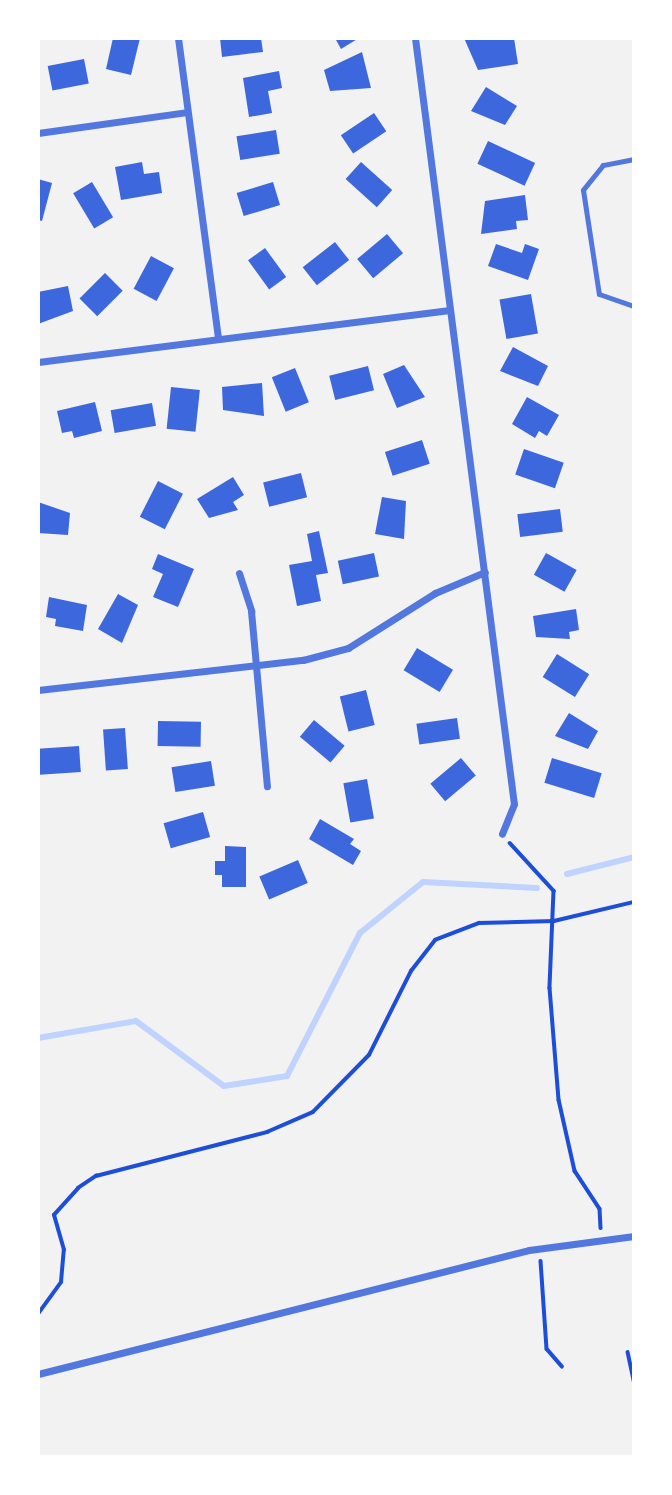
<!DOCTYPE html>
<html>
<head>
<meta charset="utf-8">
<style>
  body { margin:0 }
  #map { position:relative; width:672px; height:1495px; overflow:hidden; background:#f2f2f2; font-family:"Space Grotesk",sans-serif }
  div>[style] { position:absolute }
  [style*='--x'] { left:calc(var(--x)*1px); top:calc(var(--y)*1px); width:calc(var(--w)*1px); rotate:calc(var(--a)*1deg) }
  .stream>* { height:6px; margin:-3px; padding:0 3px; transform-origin:3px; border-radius:3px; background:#bfd3fe }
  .building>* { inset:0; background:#3d67dc; transform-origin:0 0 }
  .path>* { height:3.5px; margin:-1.75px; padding:0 1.75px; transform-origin:1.75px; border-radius:1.75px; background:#1d4ed8 }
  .service>* { height:5px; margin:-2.5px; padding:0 2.5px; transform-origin:2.5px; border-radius:2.5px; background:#5277de }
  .minor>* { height:7px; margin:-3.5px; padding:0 3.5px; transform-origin:3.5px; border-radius:3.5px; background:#5277de }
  span { translate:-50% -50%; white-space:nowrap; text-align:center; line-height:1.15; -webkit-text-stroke:5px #fff; paint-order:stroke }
  .frame { position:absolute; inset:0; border:40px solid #fff; pointer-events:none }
</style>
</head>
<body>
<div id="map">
  <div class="stream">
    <i style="--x:567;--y:874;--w:69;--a:-14.2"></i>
    <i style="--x:38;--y:1038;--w:99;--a:-9.8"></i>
    <i style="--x:136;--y:1021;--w:109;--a:36.5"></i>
    <i style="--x:224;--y:1086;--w:64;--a:-9"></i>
    <i style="--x:287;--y:1076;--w:161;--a:-63"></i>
    <i style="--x:360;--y:933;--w:81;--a:-39"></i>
    <i style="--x:423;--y:882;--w:114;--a:3"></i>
  </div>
  <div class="building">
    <i style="clip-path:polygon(113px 38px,140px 38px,131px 75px,106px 69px)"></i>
    <i style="clip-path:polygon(220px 38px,261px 38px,263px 52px,222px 57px)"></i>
    <i style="clip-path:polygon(335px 38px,359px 38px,341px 49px)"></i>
    <i style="clip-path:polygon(464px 38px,514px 38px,518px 64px,478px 70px)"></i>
    <i style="clip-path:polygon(362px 52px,371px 88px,330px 91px,324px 70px)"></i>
    <i style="left:84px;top:59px;width:25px;height:37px;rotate:79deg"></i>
    <i style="clip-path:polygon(279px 71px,282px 88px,268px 91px,272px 113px,249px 117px,243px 78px)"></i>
    <i style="clip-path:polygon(486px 87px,517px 106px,505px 125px,471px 111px)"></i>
    <i style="left:374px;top:113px;width:22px;height:40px;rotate:56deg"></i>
    <i style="left:276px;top:130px;width:24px;height:40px;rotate:81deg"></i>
    <i style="left:488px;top:141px;width:52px;height:25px;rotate:25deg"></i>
    <i style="clip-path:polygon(142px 162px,144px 174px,159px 172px,162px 193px,121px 200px,115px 167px)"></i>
    <i style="left:361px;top:162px;width:42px;height:23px;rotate:42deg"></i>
    <i style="clip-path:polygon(38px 179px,52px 183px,42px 221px,38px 220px)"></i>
    <i style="left:92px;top:182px;width:41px;height:22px;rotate:59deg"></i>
    <i style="left:273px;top:182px;width:24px;height:38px;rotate:73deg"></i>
    <i style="clip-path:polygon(525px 195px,528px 220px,516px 221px,517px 229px,481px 234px,485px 201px)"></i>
    <i style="left:387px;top:234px;width:25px;height:39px;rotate:50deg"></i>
    <i style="left:335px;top:242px;width:23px;height:41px;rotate:52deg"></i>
    <i style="clip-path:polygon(496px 244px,522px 253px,525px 244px,539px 249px,528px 280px,488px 266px)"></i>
    <i style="left:265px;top:248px;width:36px;height:21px;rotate:54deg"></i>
    <i style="left:151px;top:256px;width:26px;height:37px;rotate:28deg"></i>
    <i style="left:105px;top:273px;width:25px;height:36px;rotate:45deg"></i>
    <i style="clip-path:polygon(68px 286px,73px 311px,38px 324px,38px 292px)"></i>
    <i style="left:531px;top:294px;width:40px;height:32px;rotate:80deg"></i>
    <i style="clip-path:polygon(513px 347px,548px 366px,538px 386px,500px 371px)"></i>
    <i style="clip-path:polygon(404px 365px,425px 397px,397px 408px,383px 374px)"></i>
    <i style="left:368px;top:366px;width:25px;height:40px;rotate:76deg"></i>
    <i style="left:295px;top:368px;width:37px;height:25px;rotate:68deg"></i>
    <i style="clip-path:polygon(262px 383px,264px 416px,223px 410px,222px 387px)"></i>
    <i style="left:171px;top:387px;width:29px;height:42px;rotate:6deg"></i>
    <i style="clip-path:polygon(527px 397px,559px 415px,547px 436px,539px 431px,535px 438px,512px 424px)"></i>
    <i style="clip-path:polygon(95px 402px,102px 431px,74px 438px,72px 431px,62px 433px,57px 411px)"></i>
    <i style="left:152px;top:403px;width:23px;height:42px;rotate:80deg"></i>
    <i style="left:422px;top:440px;width:25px;height:39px;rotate:72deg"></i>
    <i style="left:524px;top:449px;width:42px;height:27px;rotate:19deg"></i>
    <i style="left:301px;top:473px;width:25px;height:39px;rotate:76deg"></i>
    <i style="clip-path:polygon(233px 477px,244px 495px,233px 502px,238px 510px,209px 518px,197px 499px)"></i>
    <i style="left:158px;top:481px;width:28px;height:40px;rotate:27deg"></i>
    <i style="clip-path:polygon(382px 497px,406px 501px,404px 539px,375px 534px)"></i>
    <i style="clip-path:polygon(38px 502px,70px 513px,68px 535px,38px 533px)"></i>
    <i style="left:560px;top:509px;width:23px;height:43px;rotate:83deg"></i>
    <i style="clip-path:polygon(319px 531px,328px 573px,316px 575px,321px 601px,297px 606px,289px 565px,312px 561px,307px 534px)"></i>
    <i style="left:374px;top:553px;width:24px;height:37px;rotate:78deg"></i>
    <i style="left:546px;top:553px;width:35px;height:25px;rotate:29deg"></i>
    <i style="clip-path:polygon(158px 554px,194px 569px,178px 607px,153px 597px,163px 574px,152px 569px)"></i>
    <i style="clip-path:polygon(118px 594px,138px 605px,122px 643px,98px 629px)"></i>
    <i style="clip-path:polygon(49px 597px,87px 605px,83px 631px,55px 626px,56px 619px,46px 617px)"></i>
    <i style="clip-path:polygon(576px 609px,579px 630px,569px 632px,570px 639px,536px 637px,533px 616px)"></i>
    <i style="left:417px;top:648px;width:42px;height:26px;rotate:31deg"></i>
    <i style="left:557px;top:654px;width:38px;height:27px;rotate:32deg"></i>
    <i style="left:366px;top:690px;width:36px;height:27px;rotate:76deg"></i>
    <i style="clip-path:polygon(569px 713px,598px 731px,588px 749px,555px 736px)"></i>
    <i style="left:457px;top:718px;width:21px;height:41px;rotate:82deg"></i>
    <i style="left:314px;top:720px;width:40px;height:22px;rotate:40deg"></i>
    <i style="left:158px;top:721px;width:43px;height:25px;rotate:1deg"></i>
    <i style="left:125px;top:728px;width:41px;height:22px;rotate:86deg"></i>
    <i style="left:79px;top:746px;width:26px;height:41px;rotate:86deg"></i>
    <i style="left:461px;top:758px;width:23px;height:40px;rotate:50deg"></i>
    <i style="left:552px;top:758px;width:52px;height:26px;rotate:17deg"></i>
    <i style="left:211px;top:761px;width:25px;height:40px;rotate:81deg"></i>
    <i style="left:367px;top:779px;width:40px;height:24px;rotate:80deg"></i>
    <i style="left:203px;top:812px;width:26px;height:41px;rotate:74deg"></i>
    <i style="clip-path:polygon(320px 819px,354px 839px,350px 844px,361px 851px,353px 865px,309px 839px)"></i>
    <i style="clip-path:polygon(225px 846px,246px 847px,246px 887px,222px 887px,222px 875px,215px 875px,215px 861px,225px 861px)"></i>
    <i style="left:298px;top:860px;width:25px;height:42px;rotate:67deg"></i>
  </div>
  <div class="path">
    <i style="--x:510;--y:843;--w:65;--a:47.5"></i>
    <i style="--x:554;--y:891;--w:97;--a:92.4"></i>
    <i style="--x:550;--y:988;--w:112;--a:85.4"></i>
    <i style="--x:559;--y:1100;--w:73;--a:77.3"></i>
    <i style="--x:575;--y:1171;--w:45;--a:56.7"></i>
    <i style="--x:600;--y:1209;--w:19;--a:87"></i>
    <i style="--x:541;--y:1261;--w:88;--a:86.1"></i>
    <i style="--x:547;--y:1349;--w:23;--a:49"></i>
    <i style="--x:38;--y:1314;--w:39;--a:-54"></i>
    <i style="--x:61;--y:1282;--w:32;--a:-85"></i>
    <i style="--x:64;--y:1250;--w:36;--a:-106"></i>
    <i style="--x:54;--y:1215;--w:36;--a:-48"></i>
    <i style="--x:78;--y:1188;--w:22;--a:-34"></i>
    <i style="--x:96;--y:1176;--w:177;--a:-14.4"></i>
    <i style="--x:267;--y:1132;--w:50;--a:-23.5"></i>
    <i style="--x:313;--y:1112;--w:80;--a:-45.5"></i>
    <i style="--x:369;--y:1055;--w:94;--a:-63.4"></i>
    <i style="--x:411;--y:971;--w:39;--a:-52"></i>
    <i style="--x:435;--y:940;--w:47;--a:-21.1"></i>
    <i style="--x:479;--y:923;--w:75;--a:-1.5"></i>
    <i style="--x:554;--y:921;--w:82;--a:-13.4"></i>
    <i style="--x:628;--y:1352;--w:30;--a:78"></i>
  </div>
  <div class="service">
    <i style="--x:634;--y:159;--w:32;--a:169"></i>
    <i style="--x:603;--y:165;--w:32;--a:129"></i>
    <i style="--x:583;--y:190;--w:105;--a:81.3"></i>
    <i style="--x:599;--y:294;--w:37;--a:19"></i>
  </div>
  <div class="minor">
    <i style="--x:178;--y:38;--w:303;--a:82.4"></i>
    <i style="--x:415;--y:38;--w:772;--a:82.64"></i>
    <i style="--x:514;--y:804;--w:32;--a:112"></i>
    <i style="--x:38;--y:133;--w:150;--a:-8"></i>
    <i style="--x:38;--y:362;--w:415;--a:-7.2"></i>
    <i style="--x:239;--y:573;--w:40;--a:72"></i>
    <i style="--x:251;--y:611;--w:176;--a:84.8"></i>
    <i style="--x:38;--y:690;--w:267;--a:-6.5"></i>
    <i style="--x:303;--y:660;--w:47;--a:-14.9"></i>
    <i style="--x:348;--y:648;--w:103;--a:-32.3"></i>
    <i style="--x:435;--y:593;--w:54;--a:-22.8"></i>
    <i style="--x:38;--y:1374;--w:506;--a:-14.17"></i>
    <i style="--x:529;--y:1250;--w:106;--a:-7.6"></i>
  </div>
  <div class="frame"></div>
</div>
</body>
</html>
